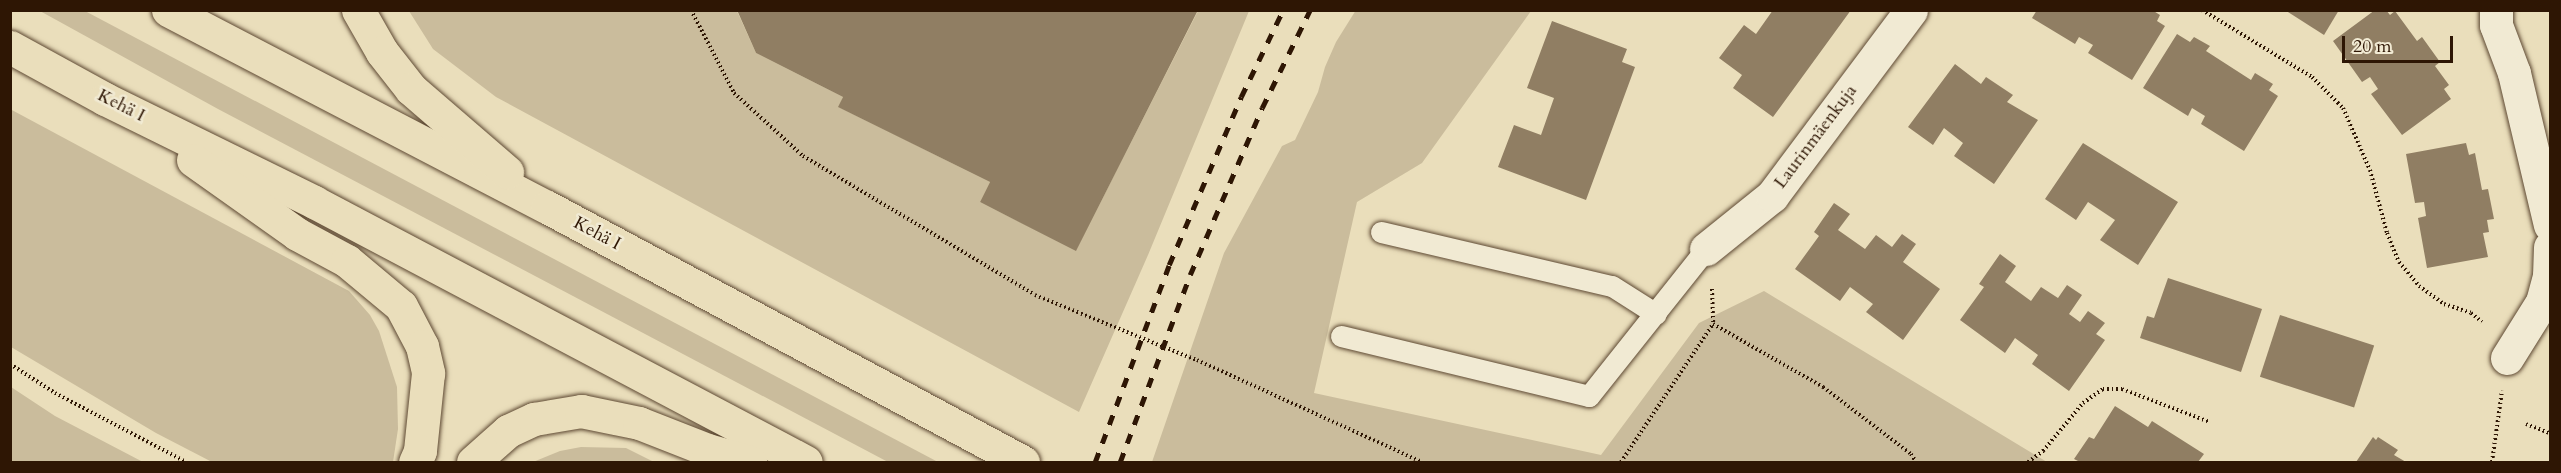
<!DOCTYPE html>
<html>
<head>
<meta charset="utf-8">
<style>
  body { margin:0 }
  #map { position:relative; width:2561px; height:473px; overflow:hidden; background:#eadebb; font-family:Cardo,serif }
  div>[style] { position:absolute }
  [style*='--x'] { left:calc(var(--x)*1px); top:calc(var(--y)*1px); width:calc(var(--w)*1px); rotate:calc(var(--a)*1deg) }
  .green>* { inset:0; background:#cabc9c }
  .building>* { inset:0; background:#907e63; transform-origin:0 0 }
  .path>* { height:4px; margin-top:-2px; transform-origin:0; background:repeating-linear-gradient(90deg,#2e1604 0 1.5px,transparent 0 4.5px) }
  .roads { filter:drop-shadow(0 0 2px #5d4832) drop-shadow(0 0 2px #5d4832) }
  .service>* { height:21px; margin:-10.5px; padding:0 10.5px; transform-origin:10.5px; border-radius:10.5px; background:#f1ead3 }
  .minor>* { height:33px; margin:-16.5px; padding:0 16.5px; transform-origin:16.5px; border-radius:16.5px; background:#f1ead3 }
  .trunk>* { height:33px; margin:-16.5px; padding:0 16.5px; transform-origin:16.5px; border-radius:16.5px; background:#eadebb }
  .rail>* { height:4.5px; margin-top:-2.25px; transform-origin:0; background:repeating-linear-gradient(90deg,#2e1604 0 10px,transparent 0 20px) }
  span { translate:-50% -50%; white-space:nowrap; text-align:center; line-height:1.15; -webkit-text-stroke:5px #f1ead3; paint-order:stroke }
  .street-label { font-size:18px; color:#2e1604 }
  .frame { position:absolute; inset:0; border:12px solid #2e1604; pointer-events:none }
  .scale { position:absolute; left:2342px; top:36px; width:111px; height:27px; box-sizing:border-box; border:3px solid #2e1604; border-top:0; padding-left:8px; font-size:18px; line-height:21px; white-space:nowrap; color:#2e1604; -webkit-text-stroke:4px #f1ead3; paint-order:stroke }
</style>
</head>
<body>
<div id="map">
  <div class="green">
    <i style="clip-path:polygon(1356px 10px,1531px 11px,1422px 163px,1357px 202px,1314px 393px,1601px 455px,1699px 323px,1764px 291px,2047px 462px,1152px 462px,1224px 253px,1282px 146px,1295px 140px,1318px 92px,1325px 67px,1336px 42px)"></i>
    <i style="clip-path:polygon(40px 11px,85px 11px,938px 462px,888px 462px,218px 109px)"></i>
    <i style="clip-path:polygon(409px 11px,737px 11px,756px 53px,843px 97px,839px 107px,990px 182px,980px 202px,1076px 250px,1198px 11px,1249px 11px,1148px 255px,1079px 412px,496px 97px,433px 49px)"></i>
    <i style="clip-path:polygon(10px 109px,349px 291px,370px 315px,379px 331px,397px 387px,398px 429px,393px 462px,212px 462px,156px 433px,11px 347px)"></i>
    <i style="clip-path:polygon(11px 387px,55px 416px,143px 462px,11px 462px)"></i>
    <i style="clip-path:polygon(581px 447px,626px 448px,654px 462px,533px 462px,560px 451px)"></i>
  </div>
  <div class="building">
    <i style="clip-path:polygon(737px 10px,1198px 10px,1076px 251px,980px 202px,990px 182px,838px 107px,843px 97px,756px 53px)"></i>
    <i style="clip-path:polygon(1773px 10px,1851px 10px,1773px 117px,1733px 88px,1742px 75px,1719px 58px,1744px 25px,1756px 34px)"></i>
    <i style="clip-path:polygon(2037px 10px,2152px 10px,2160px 15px,2157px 21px,2165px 26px,2132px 80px,2088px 53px,2093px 45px,2079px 37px,2075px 44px,2032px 18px)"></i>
    <i style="clip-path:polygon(2285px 10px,2339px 10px,2324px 35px)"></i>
    <i style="clip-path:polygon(2375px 10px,2386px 10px,2390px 15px,2395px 11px,2417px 41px,2422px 37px,2440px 62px,2435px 66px,2449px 85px,2444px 89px,2451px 99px,2402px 135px,2371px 94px,2378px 89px,2370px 77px,2362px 82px,2333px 41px)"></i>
    <i style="clip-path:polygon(1552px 21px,1627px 49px,1622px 62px,1635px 67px,1586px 200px,1498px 167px,1514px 125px,1541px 135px,1554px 98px,1527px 88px)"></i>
    <i style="clip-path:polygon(2177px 34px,2190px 42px,2194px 37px,2210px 46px,2206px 51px,2251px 80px,2255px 73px,2273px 84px,2269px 90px,2278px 96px,2244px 151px,2201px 124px,2205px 116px,2192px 108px,2188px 116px,2143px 88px)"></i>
    <i style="clip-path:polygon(1955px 64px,1981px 84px,1986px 77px,2013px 95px,2007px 102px,2038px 120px,1994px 184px,1954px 156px,1963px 143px,1944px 128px,1933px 145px,1908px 127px)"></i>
    <i style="clip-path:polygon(2083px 143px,2178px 202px,2138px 265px,2100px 240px,2115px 220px,2088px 202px,2076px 220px,2045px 199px)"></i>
    <i style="clip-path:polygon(2466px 143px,2469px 155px,2475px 153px,2482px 190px,2488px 189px,2494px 219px,2487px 220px,2489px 232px,2483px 233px,2488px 257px,2427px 268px,2418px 218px,2426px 216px,2424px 202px,2415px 203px,2406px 154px)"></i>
    <i style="clip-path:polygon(1834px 203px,1850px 214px,1838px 230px,1865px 249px,1876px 235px,1892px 247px,1902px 234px,1916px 244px,1903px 262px,1940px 289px,1903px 340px,1866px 312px,1873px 304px,1850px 287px,1840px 301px,1795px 269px,1819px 236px,1814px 232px)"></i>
    <i style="clip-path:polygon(2000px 254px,2016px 266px,2005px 282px,2031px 301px,2041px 287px,2058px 298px,2067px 285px,2082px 295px,2069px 314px,2080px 322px,2088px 311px,2105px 323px,2096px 334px,2105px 340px,2069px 391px,2032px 364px,2038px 355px,2015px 338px,2005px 353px,1960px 320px,1984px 287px,1979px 284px)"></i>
    <i style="clip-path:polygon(2168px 278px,2262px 309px,2241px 372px,2140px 338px,2147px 316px,2154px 318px)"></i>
    <i style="left:2280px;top:315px;width:99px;height:65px;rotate:18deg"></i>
    <i style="clip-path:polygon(2115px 406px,2148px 427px,2152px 421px,2204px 454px,2198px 462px,2080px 462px,2074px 459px,2089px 437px,2094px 439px)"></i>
    <i style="clip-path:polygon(2373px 437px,2376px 440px,2378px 437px,2398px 450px,2394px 455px,2406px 462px,2356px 462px)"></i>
  </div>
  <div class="path">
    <i style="--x:691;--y:10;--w:93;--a:62.6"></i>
    <i style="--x:734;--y:93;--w:93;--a:42.4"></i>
    <i style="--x:803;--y:156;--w:270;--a:30.9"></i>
    <i style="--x:1035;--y:295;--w:175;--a:21.9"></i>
    <i style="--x:1197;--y:360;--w:247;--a:24.4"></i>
    <i style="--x:2202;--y:10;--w:129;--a:31.3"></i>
    <i style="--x:2312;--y:77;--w:44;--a:45"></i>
    <i style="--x:2343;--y:108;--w:68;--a:66.5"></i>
    <i style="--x:2370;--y:170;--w:65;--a:74.9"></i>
    <i style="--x:2387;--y:233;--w:31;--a:68"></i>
    <i style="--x:2399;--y:262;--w:31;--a:50"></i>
    <i style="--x:2419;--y:286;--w:31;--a:36"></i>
    <i style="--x:2444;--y:304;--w:28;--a:18"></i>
    <i style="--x:2471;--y:313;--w:14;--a:39"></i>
    <i style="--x:1712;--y:289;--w:35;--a:88"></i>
    <i style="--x:10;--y:364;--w:54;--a:32.8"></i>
    <i style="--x:55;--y:393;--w:148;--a:27.8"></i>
    <i style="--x:2526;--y:424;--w:26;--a:21"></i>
    <i style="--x:1621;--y:462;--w:166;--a:-56.3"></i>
    <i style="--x:1713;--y:324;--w:127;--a:29.8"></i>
    <i style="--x:1823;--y:387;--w:111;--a:37.3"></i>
    <i style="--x:1911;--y:454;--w:9;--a:58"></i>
    <i style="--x:2028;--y:462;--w:19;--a:-36"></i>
    <i style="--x:2043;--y:451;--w:62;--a:-50.2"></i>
    <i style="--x:2083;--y:403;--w:24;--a:-35"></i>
    <i style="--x:2103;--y:389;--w:19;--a:0"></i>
    <i style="--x:2122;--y:389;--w:94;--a:20.6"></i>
    <i style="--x:2492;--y:462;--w:72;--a:-82"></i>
  </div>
  <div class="roads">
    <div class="service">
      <i style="--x:1381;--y:232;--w:237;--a:13.2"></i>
      <i style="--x:1612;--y:286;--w:52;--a:32.5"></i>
      <i style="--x:1341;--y:336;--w:255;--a:13.6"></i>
      <i style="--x:1589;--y:396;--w:188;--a:-51.5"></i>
    </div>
    <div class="minor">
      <i style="--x:2496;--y:10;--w:15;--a:90"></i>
      <i style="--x:2496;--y:25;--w:51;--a:69.4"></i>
      <i style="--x:2514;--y:73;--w:156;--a:76.7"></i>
      <i style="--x:1706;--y:249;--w:85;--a:-38.8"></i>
      <i style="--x:1772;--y:196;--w:232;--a:-53.2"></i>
      <i style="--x:2507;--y:358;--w:66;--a:-58"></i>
      <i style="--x:2542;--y:302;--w:27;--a:-75"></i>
      <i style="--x:2549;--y:276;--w:29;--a:-88"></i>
    </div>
    <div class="trunk">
      <i style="--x:168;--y:10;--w:427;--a:27.5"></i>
      <i style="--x:547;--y:207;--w:540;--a:28.18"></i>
      <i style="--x:358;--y:10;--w:48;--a:60.3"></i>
      <i style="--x:382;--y:52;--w:47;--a:51.9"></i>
      <i style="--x:411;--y:89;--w:127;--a:40.8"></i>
      <i style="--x:10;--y:47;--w:108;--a:28.7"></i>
      <i style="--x:105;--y:99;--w:233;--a:26.2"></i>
      <i style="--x:314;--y:202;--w:556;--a:27.85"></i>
      <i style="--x:193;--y:160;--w:128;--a:35.4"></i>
      <i style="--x:297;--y:234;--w:57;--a:28.4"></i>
      <i style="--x:347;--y:261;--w:70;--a:39.8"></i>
      <i style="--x:401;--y:306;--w:45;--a:62.3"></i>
      <i style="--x:422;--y:346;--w:28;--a:77"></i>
      <i style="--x:428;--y:373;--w:78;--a:95.9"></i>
      <i style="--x:420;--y:451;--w:12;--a:114"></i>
      <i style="--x:473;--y:462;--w:47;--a:-41.5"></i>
      <i style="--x:508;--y:431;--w:29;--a:-25"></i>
      <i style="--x:534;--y:419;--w:48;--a:-9.7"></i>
      <i style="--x:581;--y:411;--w:59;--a:11.7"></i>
      <i style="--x:639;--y:423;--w:74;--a:21.4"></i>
      <i style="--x:708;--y:450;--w:44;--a:15.9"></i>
    </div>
  </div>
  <div class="rail">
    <i style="--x:1095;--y:462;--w:210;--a:-69.4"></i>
    <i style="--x:1169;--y:265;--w:183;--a:-66.8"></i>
    <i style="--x:1241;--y:97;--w:97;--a:-64.2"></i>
    <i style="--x:1120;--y:462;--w:200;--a:-69.5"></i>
    <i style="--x:1190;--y:275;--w:182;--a:-66.7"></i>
    <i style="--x:1262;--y:108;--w:109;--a:-63.9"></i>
  </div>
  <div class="street-label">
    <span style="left:121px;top:106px;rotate:27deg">Kehä I</span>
    <span style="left:1816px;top:137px;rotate:-53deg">Laurinmäenkuja</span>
    <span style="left:597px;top:234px;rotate:28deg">Kehä I</span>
  </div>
  <div class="frame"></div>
  <div class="scale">20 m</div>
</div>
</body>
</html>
